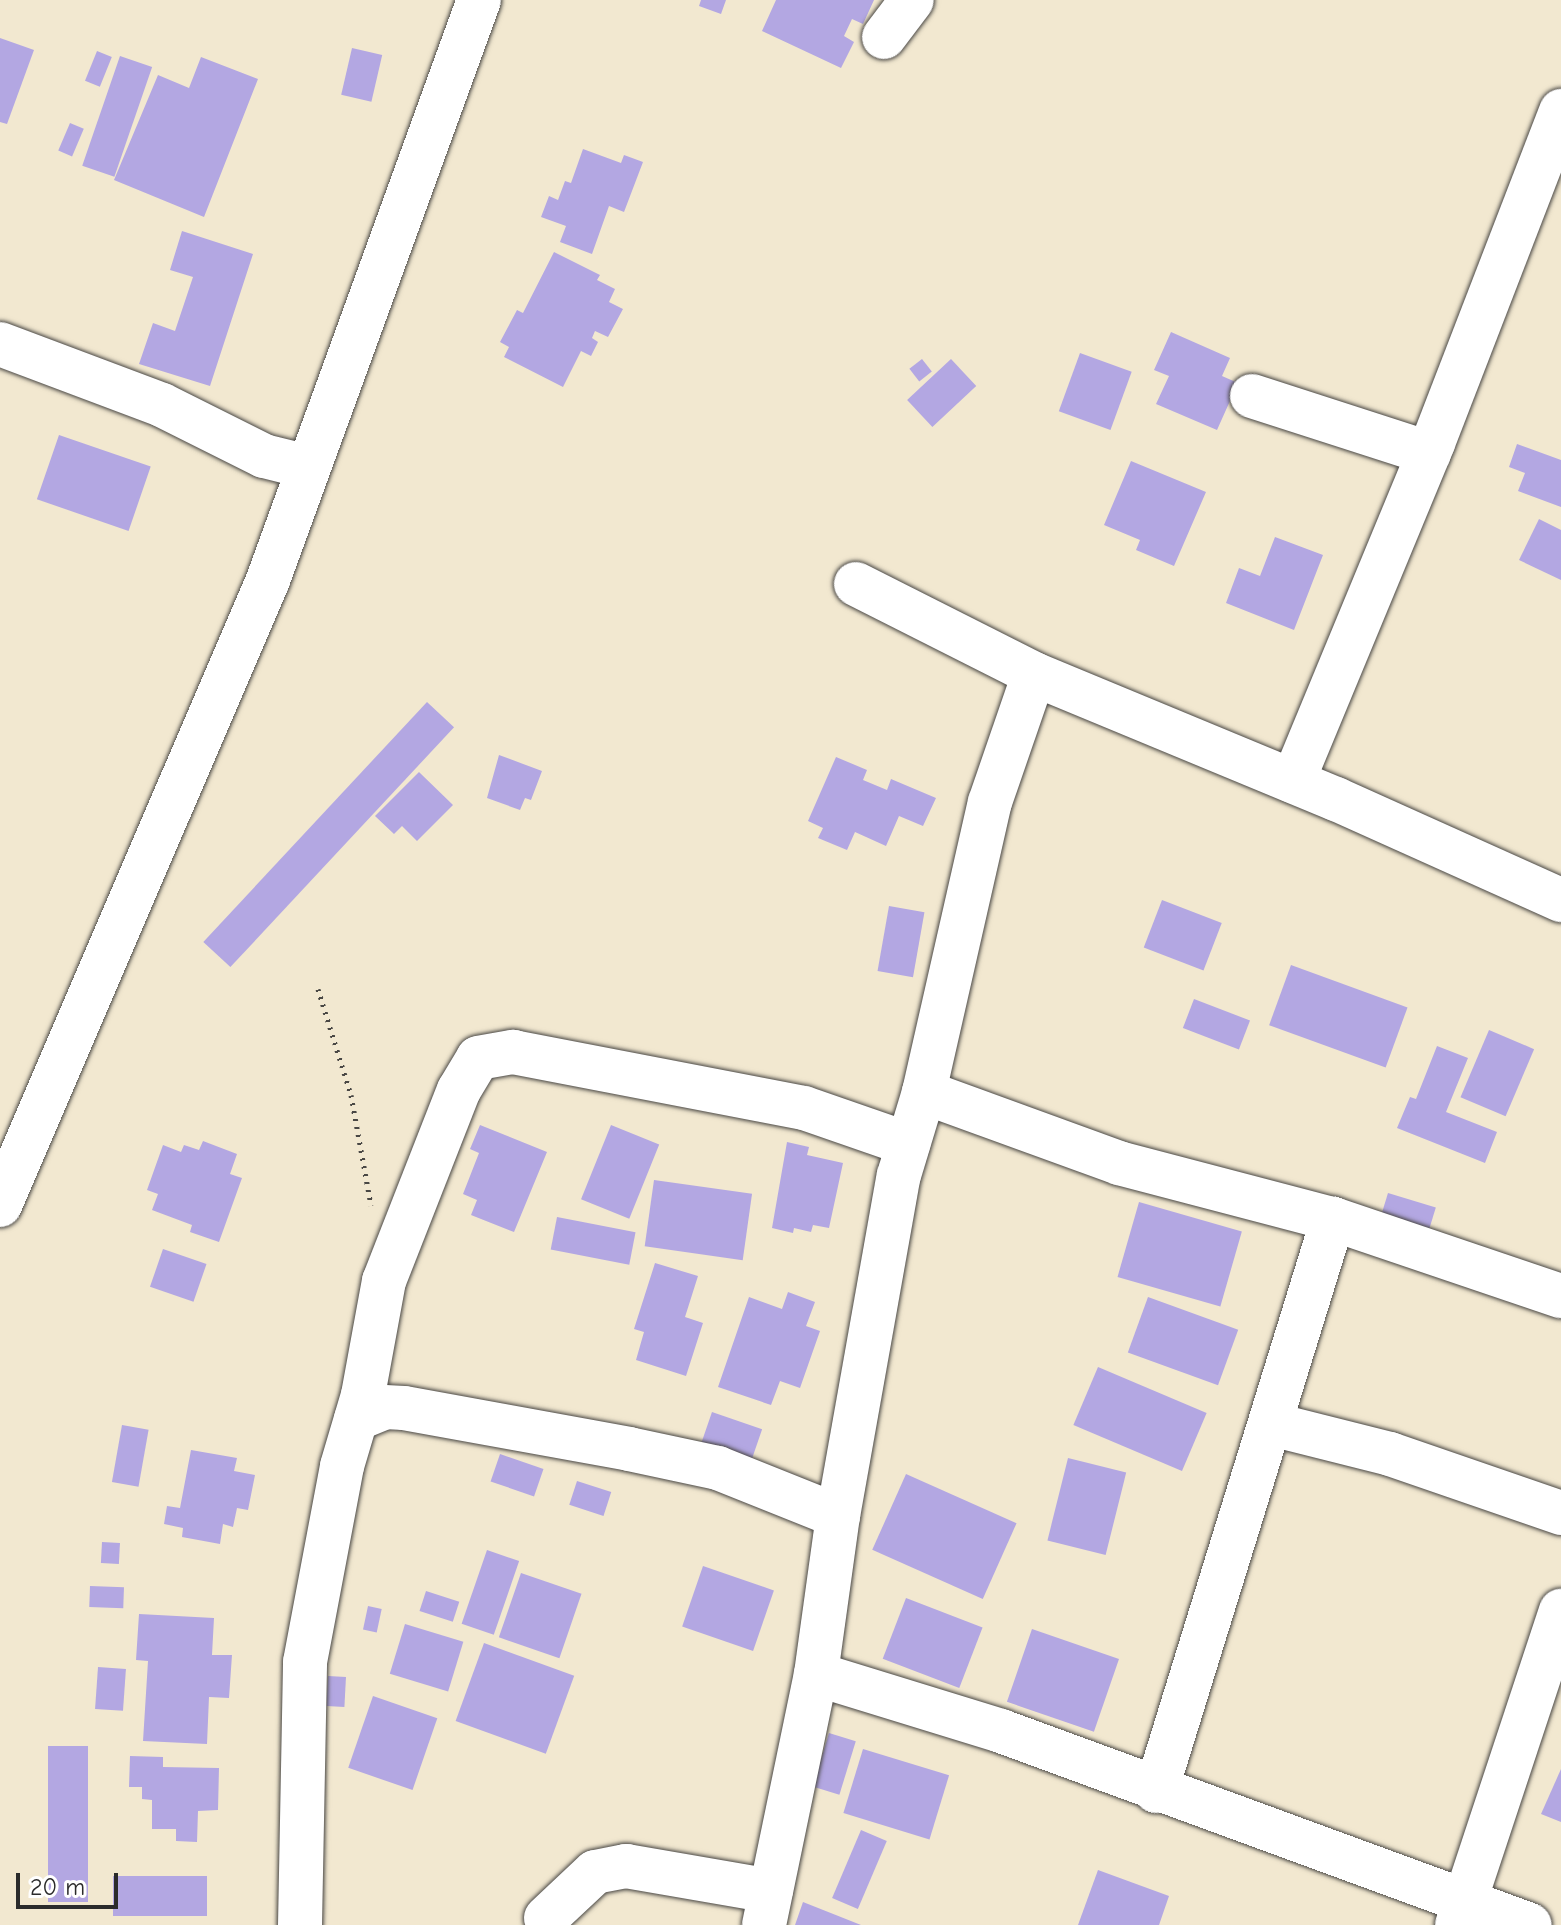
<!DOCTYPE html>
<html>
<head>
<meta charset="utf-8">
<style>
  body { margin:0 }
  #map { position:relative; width:1561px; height:1925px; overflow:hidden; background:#f2e8d0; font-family:"Comic Neue",sans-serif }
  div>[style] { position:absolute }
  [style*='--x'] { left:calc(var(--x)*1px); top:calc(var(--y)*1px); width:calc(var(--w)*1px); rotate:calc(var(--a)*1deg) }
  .building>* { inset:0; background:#b3a7e2; transform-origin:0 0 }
  .path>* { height:5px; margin-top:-2.5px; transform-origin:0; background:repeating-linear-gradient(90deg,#494744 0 2px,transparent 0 8px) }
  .roads { filter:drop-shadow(0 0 2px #494744) drop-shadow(0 0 2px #494744) }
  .minor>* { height:44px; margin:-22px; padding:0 22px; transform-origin:22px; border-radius:22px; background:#fff }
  span { translate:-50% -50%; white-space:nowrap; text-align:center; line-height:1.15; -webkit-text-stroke:8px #fff; paint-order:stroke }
  .scale { position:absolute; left:16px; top:1873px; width:102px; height:36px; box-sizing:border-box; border:4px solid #2b2b2b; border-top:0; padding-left:10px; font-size:24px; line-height:28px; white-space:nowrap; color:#2b2b2b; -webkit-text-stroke:6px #fff; paint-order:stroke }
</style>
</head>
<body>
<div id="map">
  <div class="building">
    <i style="clip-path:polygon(701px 0,726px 0,721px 14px,699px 6px)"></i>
    <i style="clip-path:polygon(776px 0,874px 0,863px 24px,852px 19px,844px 36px,854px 42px,841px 68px,762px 31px)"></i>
    <i style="clip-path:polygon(0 38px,34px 50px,7px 124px,0 122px)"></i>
    <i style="left:352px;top:48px;width:31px;height:48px;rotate:13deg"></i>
    <i style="left:97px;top:51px;width:16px;height:32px;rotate:22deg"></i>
    <i style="left:120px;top:56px;width:34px;height:116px;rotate:19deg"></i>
    <i style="clip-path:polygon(201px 57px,258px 79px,204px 217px,114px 180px,158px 75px,189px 88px)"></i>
    <i style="left:70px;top:123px;width:15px;height:30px;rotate:23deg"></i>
    <i style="clip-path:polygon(583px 149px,621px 163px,624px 155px,643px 162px,624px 212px,609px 206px,592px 254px,560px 242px,566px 226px,541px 217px,549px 196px,558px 200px,565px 181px,571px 183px)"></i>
    <i style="clip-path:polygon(182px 231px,253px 254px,210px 386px,139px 364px,153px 323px,175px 331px,193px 277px,170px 270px)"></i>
    <i style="clip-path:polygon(554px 252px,600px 275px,597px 280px,615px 289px,609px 302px,623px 309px,608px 337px,595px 331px,592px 338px,598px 342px,591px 356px,581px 351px,563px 387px,504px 357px,509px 347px,500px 342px,517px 310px,523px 313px)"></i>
    <i style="clip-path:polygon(1171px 332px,1230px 358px,1222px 376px,1238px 383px,1217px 430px,1156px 404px,1169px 376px,1154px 370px)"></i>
    <i style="left:1080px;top:353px;width:55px;height:62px;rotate:20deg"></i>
    <i style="left:922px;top:359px;width:16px;height:16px;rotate:52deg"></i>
    <i style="left:951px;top:359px;width:37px;height:60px;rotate:47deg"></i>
    <i style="left:59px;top:435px;width:97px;height:68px;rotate:19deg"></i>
    <i style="clip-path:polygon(1517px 444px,1561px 460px,1561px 507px,1518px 491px,1525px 473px,1509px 467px)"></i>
    <i style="clip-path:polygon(1131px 461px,1206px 492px,1174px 566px,1136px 550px,1140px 540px,1104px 525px)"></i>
    <i style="clip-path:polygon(1539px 519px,1561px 530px,1561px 580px,1519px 560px)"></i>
    <i style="clip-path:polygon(1275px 537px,1323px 555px,1294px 630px,1226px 603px,1239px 568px,1260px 576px)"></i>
    <i style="left:427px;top:702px;width:37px;height:328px;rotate:43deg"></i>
    <i style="clip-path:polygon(499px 755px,542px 771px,531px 800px,525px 798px,520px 810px,487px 798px)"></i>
    <i style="clip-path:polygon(836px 757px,867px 770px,863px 780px,887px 790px,891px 779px,936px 798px,923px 826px,899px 816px,886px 846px,855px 832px,847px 850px,818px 838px,823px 828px,808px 821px)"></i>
    <i style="clip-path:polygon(419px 772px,453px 805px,417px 841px,402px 826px,394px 834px,375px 816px)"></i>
    <i style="left:1162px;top:900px;width:64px;height:51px;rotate:21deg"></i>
    <i style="left:889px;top:906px;width:36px;height:66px;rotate:10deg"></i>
    <i style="left:1291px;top:965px;width:124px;height:64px;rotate:20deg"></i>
    <i style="left:1194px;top:999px;width:60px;height:31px;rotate:21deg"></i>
    <i style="left:1489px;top:1030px;width:49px;height:73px;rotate:23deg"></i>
    <i style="clip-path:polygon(1437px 1046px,1468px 1058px,1446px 1112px,1497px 1132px,1485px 1163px,1397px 1128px,1410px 1097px,1416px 1099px)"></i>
    <i style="clip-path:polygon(480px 1125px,547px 1152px,514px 1232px,471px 1215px,477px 1200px,463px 1194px,479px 1153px,470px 1149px)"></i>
    <i style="left:611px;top:1125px;width:52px;height:80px;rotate:22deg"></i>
    <i style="clip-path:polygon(203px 1141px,237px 1154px,230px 1174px,242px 1178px,219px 1242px,190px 1232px,192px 1225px,152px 1210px,158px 1194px,147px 1190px,163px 1145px,181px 1152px,184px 1145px,199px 1150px)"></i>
    <i style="clip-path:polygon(787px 1142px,809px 1147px,807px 1155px,843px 1163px,829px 1228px,813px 1225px,811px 1232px,794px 1228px,793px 1233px,772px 1228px)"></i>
    <i style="left:654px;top:1180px;width:99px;height:67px;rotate:8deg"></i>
    <i style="left:1388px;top:1193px;width:50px;height:23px;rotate:17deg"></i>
    <i style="left:1139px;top:1202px;width:107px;height:78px;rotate:16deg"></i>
    <i style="left:557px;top:1217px;width:80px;height:33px;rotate:11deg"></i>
    <i style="left:163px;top:1249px;width:46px;height:40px;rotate:19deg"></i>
    <i style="clip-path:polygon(655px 1263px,698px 1276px,685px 1317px,703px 1323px,686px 1376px,636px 1360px,644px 1332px,634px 1329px)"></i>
    <i style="clip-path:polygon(788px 1292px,815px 1302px,806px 1326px,820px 1331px,800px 1388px,780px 1381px,771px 1405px,718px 1387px,749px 1297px,782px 1309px)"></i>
    <i style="left:1148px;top:1297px;width:96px;height:59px;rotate:20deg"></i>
    <i style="left:1098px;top:1367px;width:118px;height:63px;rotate:23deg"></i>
    <i style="left:712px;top:1412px;width:53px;height:33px;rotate:19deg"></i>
    <i style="left:122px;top:1425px;width:27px;height:58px;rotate:10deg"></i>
    <i style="clip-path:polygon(191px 1450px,237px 1458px,234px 1471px,255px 1475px,248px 1510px,237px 1508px,233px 1527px,223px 1524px,220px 1544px,182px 1537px,183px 1528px,164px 1524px,167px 1506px,180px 1508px)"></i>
    <i style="left:500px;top:1454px;width:46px;height:29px;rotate:19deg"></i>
    <i style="left:1068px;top:1458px;width:60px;height:85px;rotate:14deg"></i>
    <i style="left:906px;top:1474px;width:121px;height:83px;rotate:24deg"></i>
    <i style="left:577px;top:1481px;width:36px;height:25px;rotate:18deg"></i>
    <i style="left:102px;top:1542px;width:18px;height:21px;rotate:3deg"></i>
    <i style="left:487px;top:1550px;width:34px;height:78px;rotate:19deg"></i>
    <i style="left:703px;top:1566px;width:75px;height:64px;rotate:19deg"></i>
    <i style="left:521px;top:1573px;width:64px;height:68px;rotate:19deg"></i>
    <i style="left:90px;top:1586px;width:34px;height:21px;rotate:2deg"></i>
    <i style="left:426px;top:1591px;width:35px;height:21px;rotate:18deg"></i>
    <i style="left:906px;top:1598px;width:82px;height:65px;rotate:21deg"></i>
    <i style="left:368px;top:1606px;width:14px;height:24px;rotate:12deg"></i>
    <i style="clip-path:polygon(139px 1614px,214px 1618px,212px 1655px,232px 1655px,229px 1698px,209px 1697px,207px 1744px,143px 1741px,148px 1661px,136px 1660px)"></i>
    <i style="left:405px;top:1624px;width:61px;height:52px;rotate:17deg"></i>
    <i style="left:1032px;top:1629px;width:92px;height:77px;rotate:19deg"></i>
    <i style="left:484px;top:1643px;width:96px;height:83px;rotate:20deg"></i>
    <i style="left:98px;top:1667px;width:28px;height:42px;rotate:4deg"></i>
    <i style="left:328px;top:1676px;width:18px;height:30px;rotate:3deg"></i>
    <i style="left:373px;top:1696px;width:68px;height:76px;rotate:19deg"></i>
    <i style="left:829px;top:1733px;width:28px;height:56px;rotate:17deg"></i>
    <i style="left:48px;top:1746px;width:40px;height:156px"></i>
    <i style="left:863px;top:1749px;width:90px;height:67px;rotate:17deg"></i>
    <i style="clip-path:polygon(130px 1756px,163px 1757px,163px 1767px,219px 1768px,218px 1810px,198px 1811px,197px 1842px,176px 1841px,176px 1829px,152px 1829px,152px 1800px,142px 1799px,142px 1787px,129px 1787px)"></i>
    <i style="clip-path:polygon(1561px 1769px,1561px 1822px,1541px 1814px)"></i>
    <i style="left:861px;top:1830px;width:28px;height:74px;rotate:23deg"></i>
    <i style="clip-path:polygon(1098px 1870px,1169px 1896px,1159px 1925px,1078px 1925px)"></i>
    <i style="left:207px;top:1876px;width:40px;height:94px;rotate:90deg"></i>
    <i style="clip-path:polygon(803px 1902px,861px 1925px,795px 1925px)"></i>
  </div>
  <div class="path">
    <i style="--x:318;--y:989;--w:111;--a:72.7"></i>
    <i style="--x:351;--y:1095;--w:112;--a:79.7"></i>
  </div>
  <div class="roads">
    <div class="minor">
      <i style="--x:884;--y:37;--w:46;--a:-52.9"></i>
      <i style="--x:0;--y:344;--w:173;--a:20.6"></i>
      <i style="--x:162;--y:405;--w:114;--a:26.6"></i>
      <i style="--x:264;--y:456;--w:45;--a:14"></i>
      <i style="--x:1252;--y:396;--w:186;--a:17.9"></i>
      <i style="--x:856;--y:584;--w:199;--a:26.8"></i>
      <i style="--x:1034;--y:674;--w:327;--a:22.5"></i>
      <i style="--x:1336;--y:799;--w:247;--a:24.2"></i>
      <i style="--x:1293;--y:781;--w:366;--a:-67.5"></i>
      <i style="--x:1433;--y:443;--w:356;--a:-68.9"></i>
      <i style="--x:924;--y:1092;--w:208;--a:20"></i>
      <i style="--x:1119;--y:1163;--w:221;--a:14.7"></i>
      <i style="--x:1333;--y:1219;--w:241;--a:18.7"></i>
      <i style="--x:0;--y:1205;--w:680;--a:-66.79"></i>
      <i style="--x:268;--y:580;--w:617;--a:-70.01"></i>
      <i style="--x:356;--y:1419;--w:31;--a:-22"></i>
      <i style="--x:385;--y:1407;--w:19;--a:3"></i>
      <i style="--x:404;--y:1408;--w:229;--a:10.3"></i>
      <i style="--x:629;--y:1449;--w:91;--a:12.1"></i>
      <i style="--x:718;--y:1468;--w:129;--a:21.8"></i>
      <i style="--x:1271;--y:1424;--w:123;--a:14.1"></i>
      <i style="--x:1390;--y:1454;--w:181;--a:19"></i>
      <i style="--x:816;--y:1674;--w:194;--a:17.1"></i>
      <i style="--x:1001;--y:1731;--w:563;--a:20.14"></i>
      <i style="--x:1156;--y:1791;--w:599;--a:-72.81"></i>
      <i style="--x:546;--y:1918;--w:67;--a:-43.2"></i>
      <i style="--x:595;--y:1872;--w:32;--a:-11"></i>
      <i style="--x:626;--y:1866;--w:147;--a:9.8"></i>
      <i style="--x:300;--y:1925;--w:263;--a:-88.9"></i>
      <i style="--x:305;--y:1662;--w:199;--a:-79.3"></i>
      <i style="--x:342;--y:1466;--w:74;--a:-73.5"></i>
      <i style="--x:363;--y:1395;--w:116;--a:-79.6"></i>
      <i style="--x:384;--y:1281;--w:205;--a:-68.6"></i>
      <i style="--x:459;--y:1090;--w:37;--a:-59"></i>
      <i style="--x:478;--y:1058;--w:36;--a:-10"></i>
      <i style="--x:513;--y:1052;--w:296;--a:10.9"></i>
      <i style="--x:804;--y:1108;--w:110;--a:19.1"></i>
      <i style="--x:764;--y:1925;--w:256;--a:-78.3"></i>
      <i style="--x:816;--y:1674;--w:160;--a:-82.1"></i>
      <i style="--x:838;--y:1516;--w:346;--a:-79.9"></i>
      <i style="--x:899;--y:1175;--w:87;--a:-73.2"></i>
      <i style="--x:924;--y:1092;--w:297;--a:-77.2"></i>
      <i style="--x:990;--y:802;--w:135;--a:-71"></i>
      <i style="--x:1457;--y:1925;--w:331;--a:-71.7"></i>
    </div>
  </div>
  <div class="scale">20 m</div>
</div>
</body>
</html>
